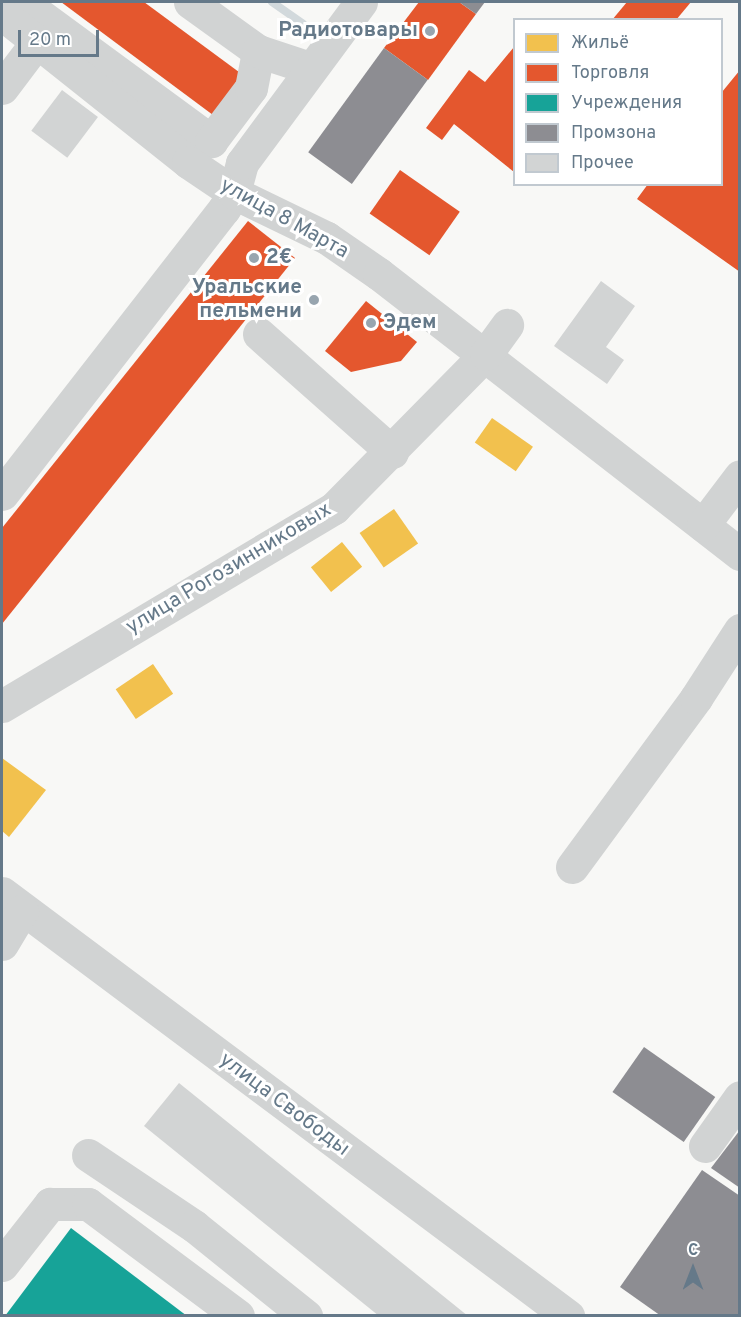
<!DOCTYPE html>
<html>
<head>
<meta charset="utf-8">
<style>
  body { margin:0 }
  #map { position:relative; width:741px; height:1317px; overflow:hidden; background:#f8f8f6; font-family:Overpass,sans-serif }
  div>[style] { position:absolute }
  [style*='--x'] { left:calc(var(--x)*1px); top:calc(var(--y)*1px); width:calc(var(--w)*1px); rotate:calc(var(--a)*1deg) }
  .homes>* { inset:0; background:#f2c14e; transform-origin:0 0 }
  .shops>* { inset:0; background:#e4572e; transform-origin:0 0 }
  .public>* { inset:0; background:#17a398 }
  .industry>* { inset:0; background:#8d8d92; transform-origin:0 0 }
  .stream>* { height:8px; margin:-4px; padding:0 4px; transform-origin:4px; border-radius:4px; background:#d2d9dc }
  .building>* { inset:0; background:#d2d4d4; transform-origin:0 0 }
  .minor>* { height:33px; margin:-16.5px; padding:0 16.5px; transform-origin:16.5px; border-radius:16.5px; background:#d1d3d3 }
  .dots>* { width:16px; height:16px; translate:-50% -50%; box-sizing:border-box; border:3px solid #fff; border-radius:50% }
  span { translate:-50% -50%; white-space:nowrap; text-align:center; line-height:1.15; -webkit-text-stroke:6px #fff; paint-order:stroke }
  .poi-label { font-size:21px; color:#657989; font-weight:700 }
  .right { translate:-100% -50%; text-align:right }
  .left { translate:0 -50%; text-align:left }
  .street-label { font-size:21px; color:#657989 }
  .frame { position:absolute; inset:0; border:3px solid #657989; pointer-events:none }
  .legend { position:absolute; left:513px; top:18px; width:210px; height:168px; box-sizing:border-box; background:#fff; border:2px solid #c1c9d0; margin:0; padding:8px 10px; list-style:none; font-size:18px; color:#657989 }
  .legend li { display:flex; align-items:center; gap:12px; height:30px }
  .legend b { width:30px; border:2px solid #c1c9d0 }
  .north { position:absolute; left:663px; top:1239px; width:60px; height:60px; -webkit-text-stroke:4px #fff; paint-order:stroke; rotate:0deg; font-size:16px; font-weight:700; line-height:24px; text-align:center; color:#657989 }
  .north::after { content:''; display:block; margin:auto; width:21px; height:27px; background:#657989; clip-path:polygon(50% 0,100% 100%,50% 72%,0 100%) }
  .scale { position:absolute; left:18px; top:30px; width:81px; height:27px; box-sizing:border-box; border:3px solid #657989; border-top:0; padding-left:8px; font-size:18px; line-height:21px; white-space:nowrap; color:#657989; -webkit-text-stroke:4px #fff; paint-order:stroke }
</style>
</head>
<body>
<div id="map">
  <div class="homes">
    <i style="left:492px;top:418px;width:50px;height:30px;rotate:35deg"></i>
    <i style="left:394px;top:509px;width:42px;height:42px;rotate:55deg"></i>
    <i style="left:342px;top:542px;width:32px;height:40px;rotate:51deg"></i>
    <i style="left:153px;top:664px;width:36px;height:45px;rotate:56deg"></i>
    <i style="clip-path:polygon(2px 758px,46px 790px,9px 837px,2px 831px)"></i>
  </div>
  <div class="shops">
    <i style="clip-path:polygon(61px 2px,144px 2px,243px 75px,213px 115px)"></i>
    <i style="clip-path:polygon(419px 2px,459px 2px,476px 14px,428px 80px,384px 48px)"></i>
    <i style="clip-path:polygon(627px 2px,691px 2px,676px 20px,612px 20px)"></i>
    <i style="clip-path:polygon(514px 47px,514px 172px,454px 124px,442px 140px,426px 128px,469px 70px,485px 82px)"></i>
    <i style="clip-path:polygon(740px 70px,740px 272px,637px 199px,648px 184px,722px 184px,722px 92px)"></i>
    <i style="left:400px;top:170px;width:73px;height:53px;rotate:35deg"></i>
    <i style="clip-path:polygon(248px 221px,295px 258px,2px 624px,2px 528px)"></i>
    <i style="clip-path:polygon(366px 301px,417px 342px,401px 361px,351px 372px,325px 351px)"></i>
  </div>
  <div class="public">
    <i style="clip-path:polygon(71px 1228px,187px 1316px,5px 1316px)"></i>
  </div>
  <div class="industry">
    <i style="clip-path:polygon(459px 2px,485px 2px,476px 14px)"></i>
    <i style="left:384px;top:48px;width:54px;height:129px;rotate:36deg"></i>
    <i style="left:644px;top:1047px;width:87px;height:55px;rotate:35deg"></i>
    <i style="clip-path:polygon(740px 1130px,740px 1188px,711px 1168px)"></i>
    <i style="clip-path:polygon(702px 1170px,740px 1196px,740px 1316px,661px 1316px,620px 1287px)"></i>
  </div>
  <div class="stream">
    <i style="--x:272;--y:2;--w:38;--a:35"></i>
  </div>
  <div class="building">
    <i style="left:62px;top:90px;width:45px;height:51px;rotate:37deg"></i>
    <i style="clip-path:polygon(601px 281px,635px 306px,606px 347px,624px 360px,607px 384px,554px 346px)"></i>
    <i style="clip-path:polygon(179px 1083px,468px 1316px,379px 1316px,144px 1126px)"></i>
  </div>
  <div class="minor">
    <i style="--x:22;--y:2;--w:235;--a:36.3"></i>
    <i style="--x:211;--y:141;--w:66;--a:-53"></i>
    <i style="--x:251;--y:88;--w:38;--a:-79"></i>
    <i style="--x:190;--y:2;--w:84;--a:35.8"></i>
    <i style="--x:258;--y:51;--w:55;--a:18.1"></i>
    <i style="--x:2;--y:14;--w:238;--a:38.5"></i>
    <i style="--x:188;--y:162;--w:55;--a:34"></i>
    <i style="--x:234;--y:193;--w:103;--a:25.8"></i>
    <i style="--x:327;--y:238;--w:63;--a:34.7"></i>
    <i style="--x:379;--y:274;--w:457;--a:37.8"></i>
    <i style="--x:2;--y:88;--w:56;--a:-52.9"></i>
    <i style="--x:259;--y:334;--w:178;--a:41.6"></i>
    <i style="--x:2;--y:494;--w:361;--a:-52.1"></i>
    <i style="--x:224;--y:209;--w:19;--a:-58"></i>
    <i style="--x:234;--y:193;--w:31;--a:-75"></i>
    <i style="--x:242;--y:163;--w:200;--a:-53.5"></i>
    <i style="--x:703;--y:525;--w:61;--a:-52.9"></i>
    <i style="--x:2;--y:706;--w:387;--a:-30.8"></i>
    <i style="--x:334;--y:508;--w:216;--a:-45.4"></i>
    <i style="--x:486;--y:354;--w:36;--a:-54"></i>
    <i style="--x:572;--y:867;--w:210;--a:-53.7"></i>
    <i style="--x:696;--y:698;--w:81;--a:-57.1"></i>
    <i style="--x:2;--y:893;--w:707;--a:36.77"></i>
    <i style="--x:2;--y:944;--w:39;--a:-59"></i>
    <i style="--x:705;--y:1146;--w:60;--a:-54.5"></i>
    <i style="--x:88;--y:1155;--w:128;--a:33.8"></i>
    <i style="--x:194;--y:1226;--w:144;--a:38.8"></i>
    <i style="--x:2;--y:1265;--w:78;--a:-51.8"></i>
    <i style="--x:50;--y:1204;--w:38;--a:0"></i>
    <i style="--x:88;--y:1204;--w:187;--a:36.7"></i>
  </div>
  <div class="dots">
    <i style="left:430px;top:31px;background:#98a5af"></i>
    <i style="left:254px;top:258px;background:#98a5af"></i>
    <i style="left:314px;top:300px;background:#98a5af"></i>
    <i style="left:371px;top:323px;background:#98a5af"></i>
  </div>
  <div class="poi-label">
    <span class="right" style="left:418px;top:31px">Радиотовары</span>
    <span class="left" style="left:266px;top:258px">2€</span>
    <span class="right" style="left:302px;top:300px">Уральские<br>пельмени</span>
    <span class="left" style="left:383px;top:323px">Эдем</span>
  </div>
  <div class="street-label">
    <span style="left:284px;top:219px;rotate:29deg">улица 8 Марта</span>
    <span style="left:229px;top:569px;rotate:-31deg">улица Рогозинниковых</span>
    <span style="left:284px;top:1105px;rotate:37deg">улица Свободы</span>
  </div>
  <div class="frame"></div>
  <ul class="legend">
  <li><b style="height:16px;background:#f2c14e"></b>Жильё</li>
  <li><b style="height:16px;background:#e4572e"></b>Торговля</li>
  <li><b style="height:16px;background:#17a398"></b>Учреждения</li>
  <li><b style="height:16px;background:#8d8d92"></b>Промзона</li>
  <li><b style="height:16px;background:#d2d4d4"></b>Прочее</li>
  </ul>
  <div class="north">С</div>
  <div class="scale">20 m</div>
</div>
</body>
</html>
